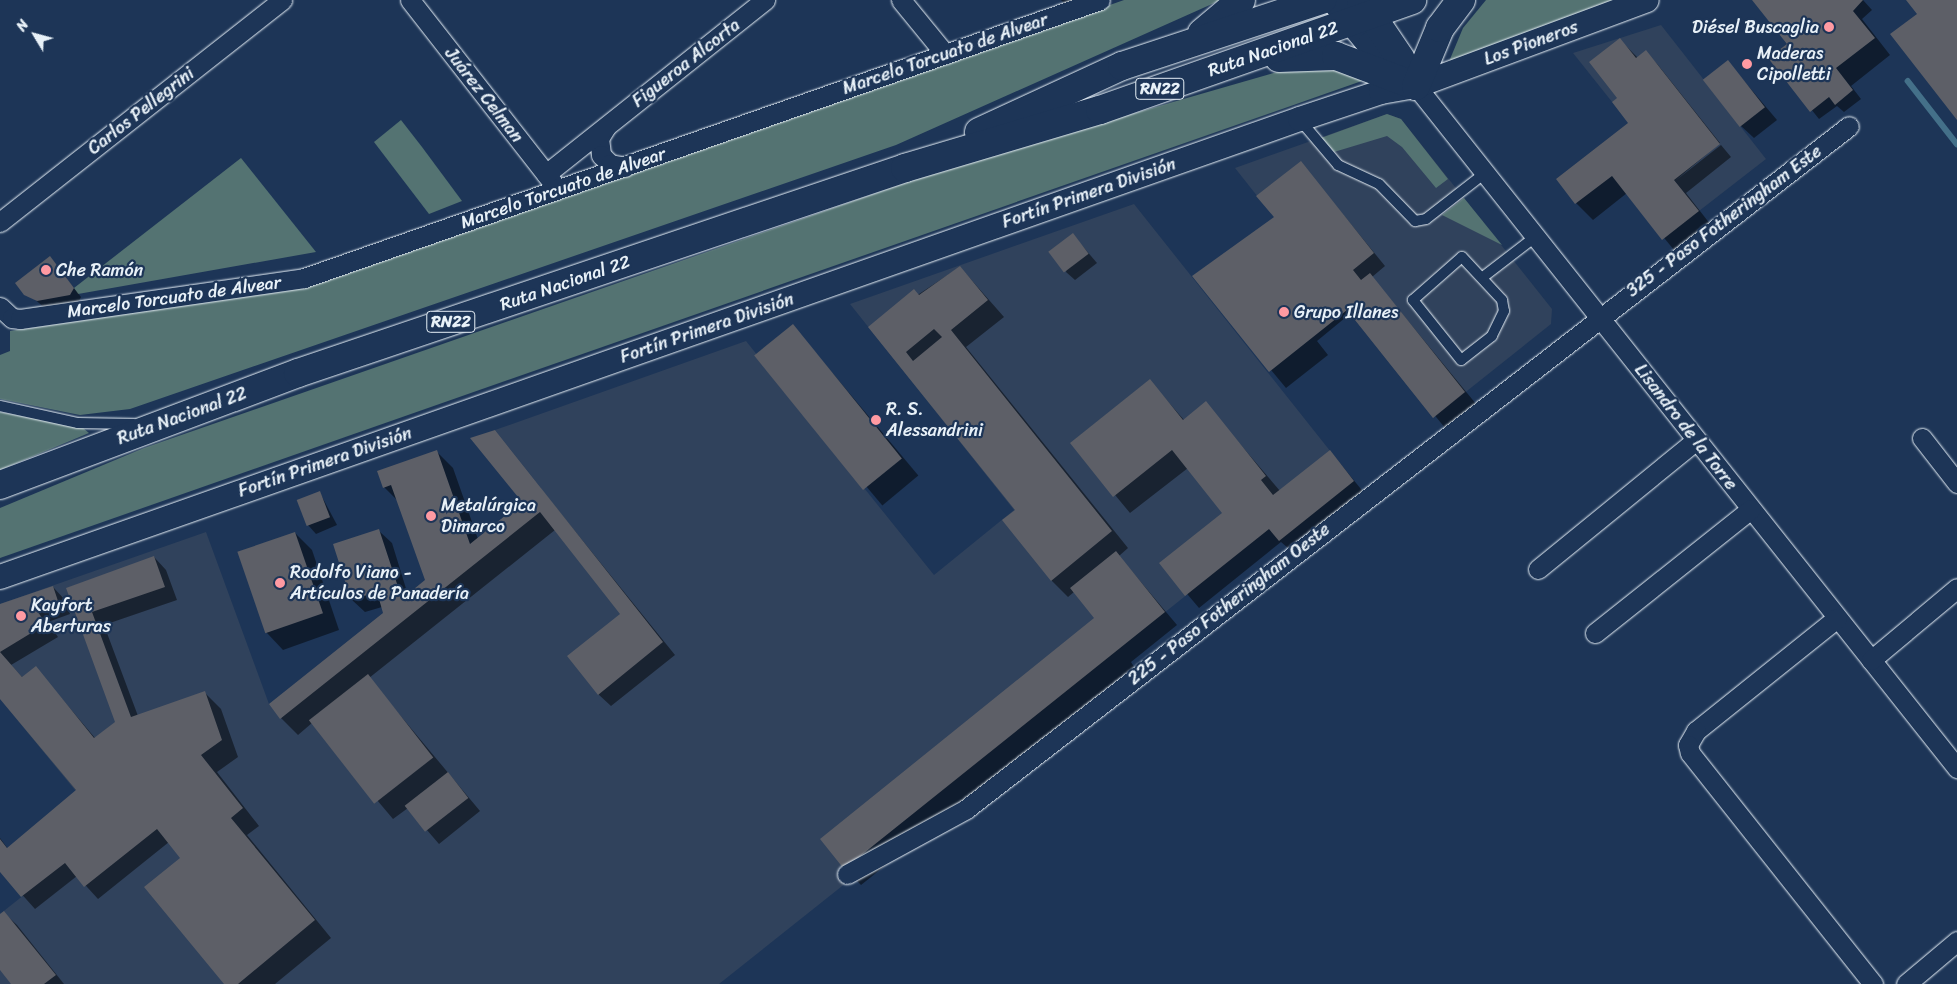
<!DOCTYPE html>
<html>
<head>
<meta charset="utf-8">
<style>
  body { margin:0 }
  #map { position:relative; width:1957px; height:984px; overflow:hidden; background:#1d3557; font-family:Sriracha,sans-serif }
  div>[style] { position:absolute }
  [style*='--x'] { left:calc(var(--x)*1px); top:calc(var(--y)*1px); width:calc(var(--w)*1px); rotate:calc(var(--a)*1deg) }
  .built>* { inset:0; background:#30425c }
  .green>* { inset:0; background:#547372 }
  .shadow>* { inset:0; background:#0007; transform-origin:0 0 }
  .stream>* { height:5.5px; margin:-2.75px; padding:0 2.75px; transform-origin:2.75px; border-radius:2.75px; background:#447089 }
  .building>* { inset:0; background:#5d5f67; transform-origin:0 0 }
  .roads { filter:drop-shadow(0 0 1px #e8f1f8) drop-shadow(0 0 1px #e8f1f8) }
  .service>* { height:10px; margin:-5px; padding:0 5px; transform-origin:5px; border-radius:5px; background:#1d3557 }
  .minor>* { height:19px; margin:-9.5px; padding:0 9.5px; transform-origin:9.5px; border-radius:9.5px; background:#1d3557 }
  .tertiary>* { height:24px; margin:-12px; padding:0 12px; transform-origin:12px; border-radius:12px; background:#1d3557 }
  .secondary>* { height:28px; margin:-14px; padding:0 14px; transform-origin:14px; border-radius:14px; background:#1d3557 }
  .trunk>* { height:28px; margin:-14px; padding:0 14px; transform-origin:14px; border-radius:14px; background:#1d3557 }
  .dots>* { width:14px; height:14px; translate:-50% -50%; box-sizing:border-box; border:2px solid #1d3557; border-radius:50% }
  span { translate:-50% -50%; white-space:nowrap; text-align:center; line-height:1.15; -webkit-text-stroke:4.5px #1d3557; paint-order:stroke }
  .shield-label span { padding:1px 4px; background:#1d3557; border:1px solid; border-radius:4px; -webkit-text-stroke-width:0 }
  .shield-label { font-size:16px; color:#e8f1f8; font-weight:700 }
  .poi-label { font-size:18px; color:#e8f1f8 }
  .right { translate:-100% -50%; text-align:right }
  .left { translate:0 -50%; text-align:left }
  .street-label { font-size:18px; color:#e8f1f8 }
  .north { position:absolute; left:10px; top:10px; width:50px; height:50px; -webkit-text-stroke:4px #1d3557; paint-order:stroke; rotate:307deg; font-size:14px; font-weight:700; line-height:20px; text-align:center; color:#e8f1f8 }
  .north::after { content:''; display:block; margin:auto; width:18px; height:22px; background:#e8f1f8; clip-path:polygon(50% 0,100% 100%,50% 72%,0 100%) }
</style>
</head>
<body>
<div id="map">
  <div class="built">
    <i style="clip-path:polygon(1661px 25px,1766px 159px,1699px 211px,1573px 53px)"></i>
    <i style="clip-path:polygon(1387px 114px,1401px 119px,1552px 309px,1551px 324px,1433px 418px,1235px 168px)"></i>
    <i style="clip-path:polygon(1134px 204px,1354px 481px,1279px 541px,1269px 529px,844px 869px,851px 879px,719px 984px,0 984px,0 914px,107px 829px,0 699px,0 604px,206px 532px,269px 704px,541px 488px,495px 430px,746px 341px,934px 575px,1014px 510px,850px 304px)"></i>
  </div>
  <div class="green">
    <i style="clip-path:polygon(1124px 0,1221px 0,896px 145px,130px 409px,80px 415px,0 399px,0 355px,10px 351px,10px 331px,311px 286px)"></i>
    <i style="clip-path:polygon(1486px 0,1623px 0,1448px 64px,1463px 28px)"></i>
    <i style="clip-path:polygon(1305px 64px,1376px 76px,0 558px,0 508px,144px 448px,965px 162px)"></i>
    <i style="clip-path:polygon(1387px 114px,1401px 119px,1448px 179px,1436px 188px,1402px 147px,1387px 136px,1334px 152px,1321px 138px)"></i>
    <i style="clip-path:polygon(401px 120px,422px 147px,462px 201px,429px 214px,374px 142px)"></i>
    <i style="clip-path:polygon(241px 158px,316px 252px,78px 294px,74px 288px)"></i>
    <i style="clip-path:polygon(1464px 198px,1502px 245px,1442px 215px)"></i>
    <i style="clip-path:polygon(0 412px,83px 428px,89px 433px,0 470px)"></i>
  </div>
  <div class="shadow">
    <i style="clip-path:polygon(1061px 0,1098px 0,1070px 10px)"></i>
    <i style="clip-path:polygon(1754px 0,1863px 0,1872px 10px,1862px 19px,1890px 55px,1851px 86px,1861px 99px,1844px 112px,1837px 106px,1819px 119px,1770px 58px,1792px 48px)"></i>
    <i style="clip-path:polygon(1620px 40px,1638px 58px,1646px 52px,1658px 65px,1720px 143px,1675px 181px,1721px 145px,1731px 157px,1686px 193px,1714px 229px,1679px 256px,1627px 193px,1593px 220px,1576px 203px,1630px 123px,1619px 98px)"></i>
    <i style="clip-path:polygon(1728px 62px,1777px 120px,1754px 138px,1741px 126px)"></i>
    <i style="clip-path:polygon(1301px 163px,1385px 266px,1372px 277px,1481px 410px,1450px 434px,1351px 313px,1317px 341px,1328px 355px,1286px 388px,1193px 276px,1275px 218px)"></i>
    <i style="clip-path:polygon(1073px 235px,1097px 263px,1075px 280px,1066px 272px)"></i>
    <i style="clip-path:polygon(50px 258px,81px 297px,78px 303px,46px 309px,25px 291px)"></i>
    <i style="clip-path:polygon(960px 267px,1004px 317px,966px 347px,1128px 548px,1119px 556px,1177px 625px,1131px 662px,1134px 667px,861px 885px,845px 868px,1096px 618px,1074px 592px,1068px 597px,1051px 580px,1016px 510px,869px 327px)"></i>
    <i style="left:793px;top:326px;width:195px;height:47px;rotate:50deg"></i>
    <i style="clip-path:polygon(1150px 381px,1184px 420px,1205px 403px,1280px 491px,1330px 451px,1365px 494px,1311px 537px,1307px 533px,1288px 548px,1281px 542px,1199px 608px,1161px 563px,1223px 513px,1188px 468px,1130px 513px,1072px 443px)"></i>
    <i style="clip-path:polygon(494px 431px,675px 655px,611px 706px,598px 694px,622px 614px,555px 530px,369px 678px,480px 811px,439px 844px,408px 808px,393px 819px,312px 723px,298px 735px,281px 718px,385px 614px,382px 607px,365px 612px,352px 600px,335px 545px,379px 531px,392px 543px,408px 595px,426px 580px,399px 502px,384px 487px,437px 452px,453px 468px,478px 539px,524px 503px)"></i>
    <i style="clip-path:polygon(320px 493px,337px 525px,316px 534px,308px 525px)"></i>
    <i style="clip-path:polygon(295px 533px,312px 550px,339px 630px,283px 650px,267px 633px,239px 553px)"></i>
    <i style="clip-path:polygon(154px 557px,166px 570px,177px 600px,104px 625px,138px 716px,204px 692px,221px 709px,238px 757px,217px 772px,259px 826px,247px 835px,331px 938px,275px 984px,226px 984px,182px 858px,169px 842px,98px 899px,77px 876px,35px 909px,0 870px,0 838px,8px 849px,77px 791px,0 697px,0 606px,53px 587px,65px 600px,70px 614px,48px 622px,58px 637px,11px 665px,23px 678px,36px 668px,95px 738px,116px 723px,68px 588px)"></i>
    <i style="clip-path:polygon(4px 913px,17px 925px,64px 984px,13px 984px,0 968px,0 916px)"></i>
  </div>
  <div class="stream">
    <i style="--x:1908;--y:81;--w:80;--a:52.1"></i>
  </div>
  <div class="building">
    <i style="clip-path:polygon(1752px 0,1863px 0,1853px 11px,1875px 38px,1836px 68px,1853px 90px,1835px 105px,1829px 97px,1810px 112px,1768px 58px,1787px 44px)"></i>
    <i style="clip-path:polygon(1906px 0,1957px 0,1957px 120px,1890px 34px,1917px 14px)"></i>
    <i style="clip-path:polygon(1620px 38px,1636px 58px,1646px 50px,1720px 144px,1674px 180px,1699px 211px,1662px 240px,1612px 176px,1575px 204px,1556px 179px,1628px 123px,1612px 102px,1617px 98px,1589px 62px)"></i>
    <i style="left:1728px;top:60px;width:60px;height:32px;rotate:52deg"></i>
    <i style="clip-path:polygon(1301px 161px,1374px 253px,1353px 270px,1361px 280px,1370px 273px,1465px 392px,1433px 418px,1347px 310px,1269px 372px,1192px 276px,1274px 217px,1256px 196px)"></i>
    <i style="left:1073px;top:233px;width:26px;height:31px;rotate:53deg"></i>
    <i style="clip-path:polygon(50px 256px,74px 288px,70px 295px,37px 301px,24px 295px,15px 283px)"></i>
    <i style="clip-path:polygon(evenodd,960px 266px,988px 300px,951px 330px,1112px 531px,1051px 581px,1002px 520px,1015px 510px,868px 327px,914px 289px,919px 295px,960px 266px,934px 329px,942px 337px,913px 361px,906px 352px,934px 329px)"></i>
    <i style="left:793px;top:324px;width:173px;height:50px;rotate:51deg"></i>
    <i style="clip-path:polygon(1150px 379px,1183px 420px,1206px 401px,1266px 476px,1261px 480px,1273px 495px,1330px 450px,1354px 481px,1279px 541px,1269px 529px,1185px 596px,1159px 563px,1222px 513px,1172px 450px,1113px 497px,1070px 443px)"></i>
    <i style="clip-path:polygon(495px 430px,663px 642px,598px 695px,567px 656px,620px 614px,540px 512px,280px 719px,269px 704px,383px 613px,377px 592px,351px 600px,333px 544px,379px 529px,402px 599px,425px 580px,391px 485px,383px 488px,377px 471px,437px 450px,470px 544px,522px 502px,470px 438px)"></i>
    <i style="left:320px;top:491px;width:28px;height:25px;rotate:69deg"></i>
    <i style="left:295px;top:532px;width:86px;height:61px;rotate:71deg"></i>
    <i style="clip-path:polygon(1116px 551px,1165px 612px,844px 869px,820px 839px,1094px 618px,1070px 588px)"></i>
    <i style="clip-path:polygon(154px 556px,165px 587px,92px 612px,131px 717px,205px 691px,222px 740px,201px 755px,243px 808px,231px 818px,315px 920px,238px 984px,224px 984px,144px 887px,180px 858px,157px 829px,84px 887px,65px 863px,21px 897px,0 872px,0 839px,7px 848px,76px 790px,0 699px,0 652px,22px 677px,36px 666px,94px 738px,115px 722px,66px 588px)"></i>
    <i style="clip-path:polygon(53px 586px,58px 601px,36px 609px,46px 624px,0 652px,0 604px)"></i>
    <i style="left:368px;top:674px;width:106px;height:75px;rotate:52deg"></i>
    <i style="left:448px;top:772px;width:33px;height:55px;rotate:52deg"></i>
    <i style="clip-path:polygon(4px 911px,56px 975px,44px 984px,11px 984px,0 970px,0 914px)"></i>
  </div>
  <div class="roads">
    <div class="service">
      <i style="--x:1300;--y:120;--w:59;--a:49.8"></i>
      <i style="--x:1338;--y:165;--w:45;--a:24.9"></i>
      <i style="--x:1379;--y:184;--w:52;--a:45.8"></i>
      <i style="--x:1415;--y:221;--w:11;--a:-10"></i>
      <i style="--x:1426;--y:219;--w:75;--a:-37.9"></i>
      <i style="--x:1462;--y:257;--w:59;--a:47.1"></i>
      <i style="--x:1502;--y:300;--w:11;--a:80"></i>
      <i style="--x:1504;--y:311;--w:28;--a:116"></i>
      <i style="--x:1492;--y:336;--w:39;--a:142"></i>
      <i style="--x:1461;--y:360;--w:77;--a:-128.7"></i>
      <i style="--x:1413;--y:300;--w:65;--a:-41.3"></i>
      <i style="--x:1483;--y:277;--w:66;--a:-37.6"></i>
      <i style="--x:0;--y:406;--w:80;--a:12.3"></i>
      <i style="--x:78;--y:423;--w:56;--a:1"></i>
    </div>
    <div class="minor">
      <i style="--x:410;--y:0;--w:232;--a:52"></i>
      <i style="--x:901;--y:0;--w:70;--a:50.8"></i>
      <i style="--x:1416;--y:86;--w:871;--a:51.58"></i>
      <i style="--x:606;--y:127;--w:13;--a:122"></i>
      <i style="--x:599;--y:138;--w:17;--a:83"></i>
      <i style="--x:601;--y:155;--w:13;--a:45"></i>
      <i style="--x:610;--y:164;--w:15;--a:11"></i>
      <i style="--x:546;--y:174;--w:280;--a:-38.5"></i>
      <i style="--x:0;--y:222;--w:359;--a:-38.2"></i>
      <i style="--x:0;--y:307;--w:16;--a:43"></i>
      <i style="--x:12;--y:318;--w:8;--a:7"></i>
      <i style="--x:20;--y:319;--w:287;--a:-8.2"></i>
      <i style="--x:304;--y:278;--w:843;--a:-19.25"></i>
      <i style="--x:1922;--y:438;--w:57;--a:52.1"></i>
      <i style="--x:1538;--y:569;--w:204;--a:-39.2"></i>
      <i style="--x:1837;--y:618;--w:181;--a:141.3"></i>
      <i style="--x:1696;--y:731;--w:16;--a:120"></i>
      <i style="--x:1688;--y:745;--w:8;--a:76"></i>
      <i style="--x:1690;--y:753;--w:295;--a:51.6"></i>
      <i style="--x:1595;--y:633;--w:199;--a:-38.5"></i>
      <i style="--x:1871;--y:660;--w:112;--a:-39.9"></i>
      <i style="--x:847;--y:874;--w:136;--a:-28.6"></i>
      <i style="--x:966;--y:809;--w:1116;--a:-37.72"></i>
      <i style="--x:1906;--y:984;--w:67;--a:-40.1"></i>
    </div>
    <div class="tertiary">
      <i style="--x:0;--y:577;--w:1378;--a:-19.41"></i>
      <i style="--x:1300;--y:119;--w:85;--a:-18.4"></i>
      <i style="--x:1381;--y:92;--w:36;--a:-10"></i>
      <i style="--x:1416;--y:86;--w:246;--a:-20.4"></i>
    </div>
    <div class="secondary">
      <i style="--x:1335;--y:0;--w:58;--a:50.6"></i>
      <i style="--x:1372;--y:45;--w:60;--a:43"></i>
      <i style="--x:1361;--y:0;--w:71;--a:55.9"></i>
    </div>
    <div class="trunk">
      <i style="--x:1202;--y:33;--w:51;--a:-40.2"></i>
      <i style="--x:1279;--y:58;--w:57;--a:-2"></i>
      <i style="--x:1336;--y:56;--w:85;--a:20.6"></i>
      <i style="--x:1416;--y:86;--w:63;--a:-67.5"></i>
      <i style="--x:1440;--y:28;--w:35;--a:-53"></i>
      <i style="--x:979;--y:132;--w:157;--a:-24.8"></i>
      <i style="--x:1122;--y:66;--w:211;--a:-18.3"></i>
      <i style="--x:0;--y:485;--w:318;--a:-20.6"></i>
      <i style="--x:298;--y:373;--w:641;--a:-18.66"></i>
      <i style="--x:905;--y:168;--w:203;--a:-16.6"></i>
      <i style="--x:1100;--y:110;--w:331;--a:-19.4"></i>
    </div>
  </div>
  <div class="dots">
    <i style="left:1829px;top:27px;background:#ff9aa2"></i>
    <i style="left:1747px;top:64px;background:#ff9aa2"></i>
    <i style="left:46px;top:270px;background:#ff9aa2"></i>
    <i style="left:1284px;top:312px;background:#ff9aa2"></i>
    <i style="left:876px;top:420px;background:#ff9aa2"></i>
    <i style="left:431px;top:516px;background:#ff9aa2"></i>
    <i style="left:280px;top:583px;background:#ff9aa2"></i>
    <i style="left:21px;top:616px;background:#ff9aa2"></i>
  </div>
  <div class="shield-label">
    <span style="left:1160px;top:89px">RN22</span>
    <span style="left:451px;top:322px">RN22</span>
  </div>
  <div class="poi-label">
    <span class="right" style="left:1819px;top:27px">Diésel Buscaglia</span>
    <span class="left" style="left:1757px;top:64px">Maderas<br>Cipolletti</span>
    <span class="left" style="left:56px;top:270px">Che Ramón</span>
    <span class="left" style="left:1294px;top:312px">Grupo Illanes</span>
    <span class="left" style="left:886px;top:420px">R. S.<br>Alessandrini</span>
    <span class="left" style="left:441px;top:516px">Metalúrgica<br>Dimarco</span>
    <span class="left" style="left:290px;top:583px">Rodolfo Viano -<br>Artículos de Panadería</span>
    <span class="left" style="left:31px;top:616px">Kayfort<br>Aberturas</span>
  </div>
  <div class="street-label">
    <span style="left:1531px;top:43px;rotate:-20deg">Los Pioneros</span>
    <span style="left:1273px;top:49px;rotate:-19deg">Ruta Nacional 22</span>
    <span style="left:945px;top:54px;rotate:-19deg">Marcelo Torcuato de Alvear</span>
    <span style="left:686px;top:63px;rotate:-38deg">Figueroa Alcorta</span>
    <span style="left:484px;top:95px;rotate:52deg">Juárez Celman</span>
    <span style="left:141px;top:111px;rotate:-38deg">Carlos Pellegrini</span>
    <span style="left:563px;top:188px;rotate:-19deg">Marcelo Torcuato de Alvear</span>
    <span style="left:1089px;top:193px;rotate:-19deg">Fortín Primera División</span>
    <span style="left:1724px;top:221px;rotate:-37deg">325 - Paso Fotheringham Este</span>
    <span style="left:565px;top:283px;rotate:-19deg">Ruta Nacional 22</span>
    <span style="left:174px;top:297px;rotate:-8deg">Marcelo Torcuato de Alvear</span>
    <span style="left:707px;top:328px;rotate:-19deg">Fortín Primera División</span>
    <span style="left:182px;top:416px;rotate:-20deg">Ruta Nacional 22</span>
    <span style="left:1686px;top:427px;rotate:52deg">Lisandro de la Torre</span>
    <span style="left:325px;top:462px;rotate:-19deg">Fortín Primera División</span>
    <span style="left:1229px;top:604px;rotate:-38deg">225 - Paso Fotheringham Oeste</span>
  </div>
  <div class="north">N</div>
</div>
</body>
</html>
